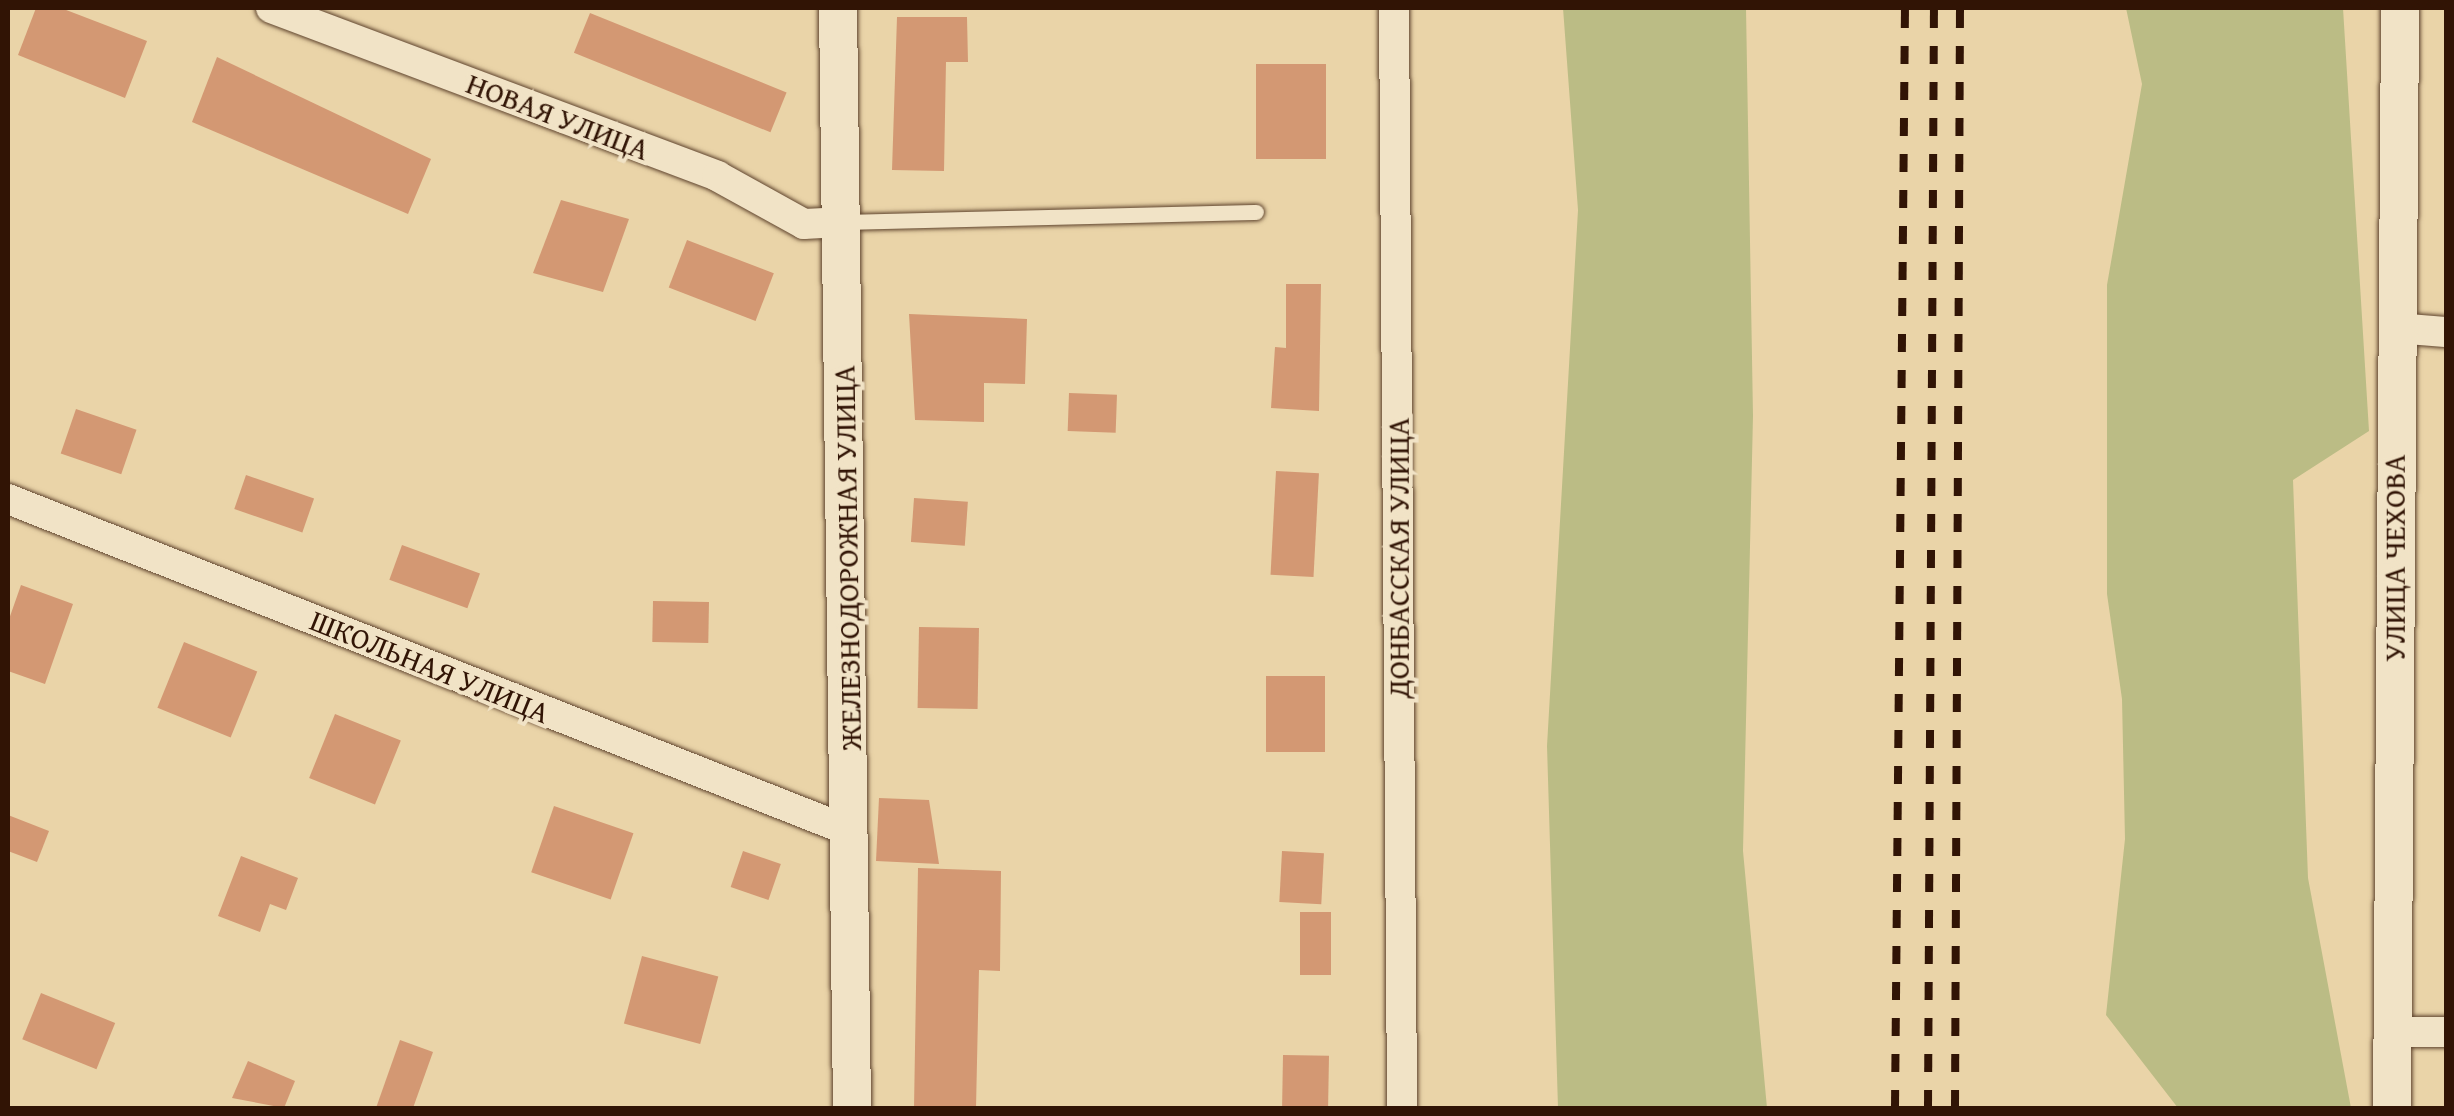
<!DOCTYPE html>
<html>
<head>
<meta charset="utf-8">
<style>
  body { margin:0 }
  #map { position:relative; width:2454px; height:1116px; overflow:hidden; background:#ead4a8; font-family:"Gentium Book Plus",serif }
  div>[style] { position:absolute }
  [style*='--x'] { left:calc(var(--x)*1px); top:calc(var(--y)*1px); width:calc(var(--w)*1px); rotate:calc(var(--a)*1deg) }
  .green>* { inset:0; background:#bbbc85 }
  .building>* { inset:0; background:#d39873; transform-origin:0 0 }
  .roads { filter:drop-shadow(0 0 2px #5f442e) drop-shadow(0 0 2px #5f442e) }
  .service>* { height:15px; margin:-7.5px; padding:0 7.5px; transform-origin:7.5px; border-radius:7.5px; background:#f1e3c6 }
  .minor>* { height:30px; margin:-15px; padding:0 15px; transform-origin:15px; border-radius:15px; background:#f1e3c6 }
  .tertiary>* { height:38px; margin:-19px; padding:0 19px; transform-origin:19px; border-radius:19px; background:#f1e3c6 }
  .rail>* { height:8px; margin-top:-4px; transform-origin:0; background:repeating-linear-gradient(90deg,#311405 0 18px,transparent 0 36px) }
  span { translate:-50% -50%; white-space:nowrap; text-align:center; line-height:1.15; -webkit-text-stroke:8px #f1e3c6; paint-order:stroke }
  .street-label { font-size:30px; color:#311405 }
  .frame { position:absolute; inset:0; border:10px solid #311405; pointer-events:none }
</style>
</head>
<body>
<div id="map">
  <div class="green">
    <i style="clip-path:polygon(1563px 8px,1746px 8px,1753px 416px,1743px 851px,1767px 1108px,1558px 1108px,1547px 746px,1578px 210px)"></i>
    <i style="clip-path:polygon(2126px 8px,2343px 8px,2369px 431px,2293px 480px,2308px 878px,2351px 1108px,2178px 1108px,2106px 1015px,2125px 839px,2122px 699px,2107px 594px,2107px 285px,2142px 84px)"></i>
  </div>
  <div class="building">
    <i style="clip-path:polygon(36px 8px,61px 8px,147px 41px,125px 98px,18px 55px)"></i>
    <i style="left:590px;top:13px;width:212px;height:43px;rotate:22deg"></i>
    <i style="clip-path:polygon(897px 17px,967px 17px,968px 62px,946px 62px,944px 171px,892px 170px)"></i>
    <i style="clip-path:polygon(217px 57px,431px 159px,408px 214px,192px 122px)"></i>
    <i style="left:1256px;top:64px;width:70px;height:95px"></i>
    <i style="clip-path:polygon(561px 200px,629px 219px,603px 292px,533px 273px)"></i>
    <i style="left:687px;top:240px;width:93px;height:51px;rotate:21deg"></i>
    <i style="clip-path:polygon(1286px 284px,1321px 284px,1319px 411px,1271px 408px,1275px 347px,1286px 348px)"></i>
    <i style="clip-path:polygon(909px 314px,1027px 319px,1025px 384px,984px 383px,984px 422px,915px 420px)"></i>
    <i style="left:1069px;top:393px;width:48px;height:38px;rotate:2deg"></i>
    <i style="left:76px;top:409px;width:64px;height:47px;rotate:19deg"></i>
    <i style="left:1276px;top:471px;width:43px;height:104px;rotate:3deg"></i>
    <i style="left:246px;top:475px;width:72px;height:36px;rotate:19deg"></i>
    <i style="left:914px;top:498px;width:54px;height:44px;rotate:4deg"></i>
    <i style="left:402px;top:545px;width:83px;height:37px;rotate:20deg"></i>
    <i style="clip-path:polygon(21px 585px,73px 604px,45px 684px,8px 671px,8px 622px)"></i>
    <i style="left:653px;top:601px;width:56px;height:41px;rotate:1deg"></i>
    <i style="left:919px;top:627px;width:60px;height:81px;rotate:1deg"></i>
    <i style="left:184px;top:642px;width:79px;height:71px;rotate:22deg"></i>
    <i style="left:1266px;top:676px;width:59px;height:76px"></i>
    <i style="left:335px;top:714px;width:71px;height:69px;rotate:22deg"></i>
    <i style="clip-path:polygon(879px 798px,929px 800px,939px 864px,876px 861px)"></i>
    <i style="left:554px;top:806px;width:84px;height:70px;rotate:19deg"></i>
    <i style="clip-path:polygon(8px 815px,49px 831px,37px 862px,8px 851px)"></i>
    <i style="left:743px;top:851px;width:40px;height:38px;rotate:19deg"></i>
    <i style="left:1282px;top:851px;width:42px;height:51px;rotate:3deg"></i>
    <i style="clip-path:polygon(241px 856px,298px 878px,286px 910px,270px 904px,260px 932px,218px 916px)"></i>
    <i style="clip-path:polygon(918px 868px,1001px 871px,1000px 971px,979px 970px,976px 1108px,914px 1108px)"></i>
    <i style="left:1300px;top:912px;width:31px;height:63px"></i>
    <i style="left:642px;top:956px;width:79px;height:70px;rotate:15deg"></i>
    <i style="left:41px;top:993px;width:80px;height:50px;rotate:22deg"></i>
    <i style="clip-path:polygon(400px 1040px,433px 1052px,413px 1108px,376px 1108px)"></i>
    <i style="left:1283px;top:1055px;width:46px;height:53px;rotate:1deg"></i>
    <i style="clip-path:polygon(248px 1061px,295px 1081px,284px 1108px,232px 1098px)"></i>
  </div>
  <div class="roads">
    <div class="service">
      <i style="--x:840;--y:222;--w:416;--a:-1.4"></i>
    </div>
    <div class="minor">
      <i style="--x:271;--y:8;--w:477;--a:20.6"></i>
      <i style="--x:717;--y:176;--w:99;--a:28.9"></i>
      <i style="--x:804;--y:224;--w:36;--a:-3"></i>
      <i style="--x:1394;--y:8;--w:1100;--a:89.58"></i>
      <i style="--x:2395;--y:328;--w:51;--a:4.5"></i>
      <i style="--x:8;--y:499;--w:907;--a:21.53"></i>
      <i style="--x:2392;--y:1032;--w:54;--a:0"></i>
    </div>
    <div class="tertiary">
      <i style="--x:838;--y:8;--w:1100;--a:89.27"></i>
      <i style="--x:2392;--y:1108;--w:1100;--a:-89.58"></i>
    </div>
  </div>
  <div class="rail">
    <i style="--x:1895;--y:1108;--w:1100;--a:-89.48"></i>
    <i style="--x:1928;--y:1108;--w:1100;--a:-89.69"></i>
    <i style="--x:1955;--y:1108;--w:1100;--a:-89.74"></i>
  </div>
  <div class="street-label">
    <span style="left:558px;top:116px;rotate:21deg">НОВАЯ УЛИЦА</span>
    <span style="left:847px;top:558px;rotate:-91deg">ЖЕЛЕЗНОДОРОЖНАЯ УЛИЦА</span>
    <span style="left:1398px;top:558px;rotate:-90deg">ДОНБАССКАЯ УЛИЦА</span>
    <span style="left:2394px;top:558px;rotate:-90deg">УЛИЦА ЧЕХОВА</span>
    <span style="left:430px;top:666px;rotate:22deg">ШКОЛЬНАЯ УЛИЦА</span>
  </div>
  <div class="frame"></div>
</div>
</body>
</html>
